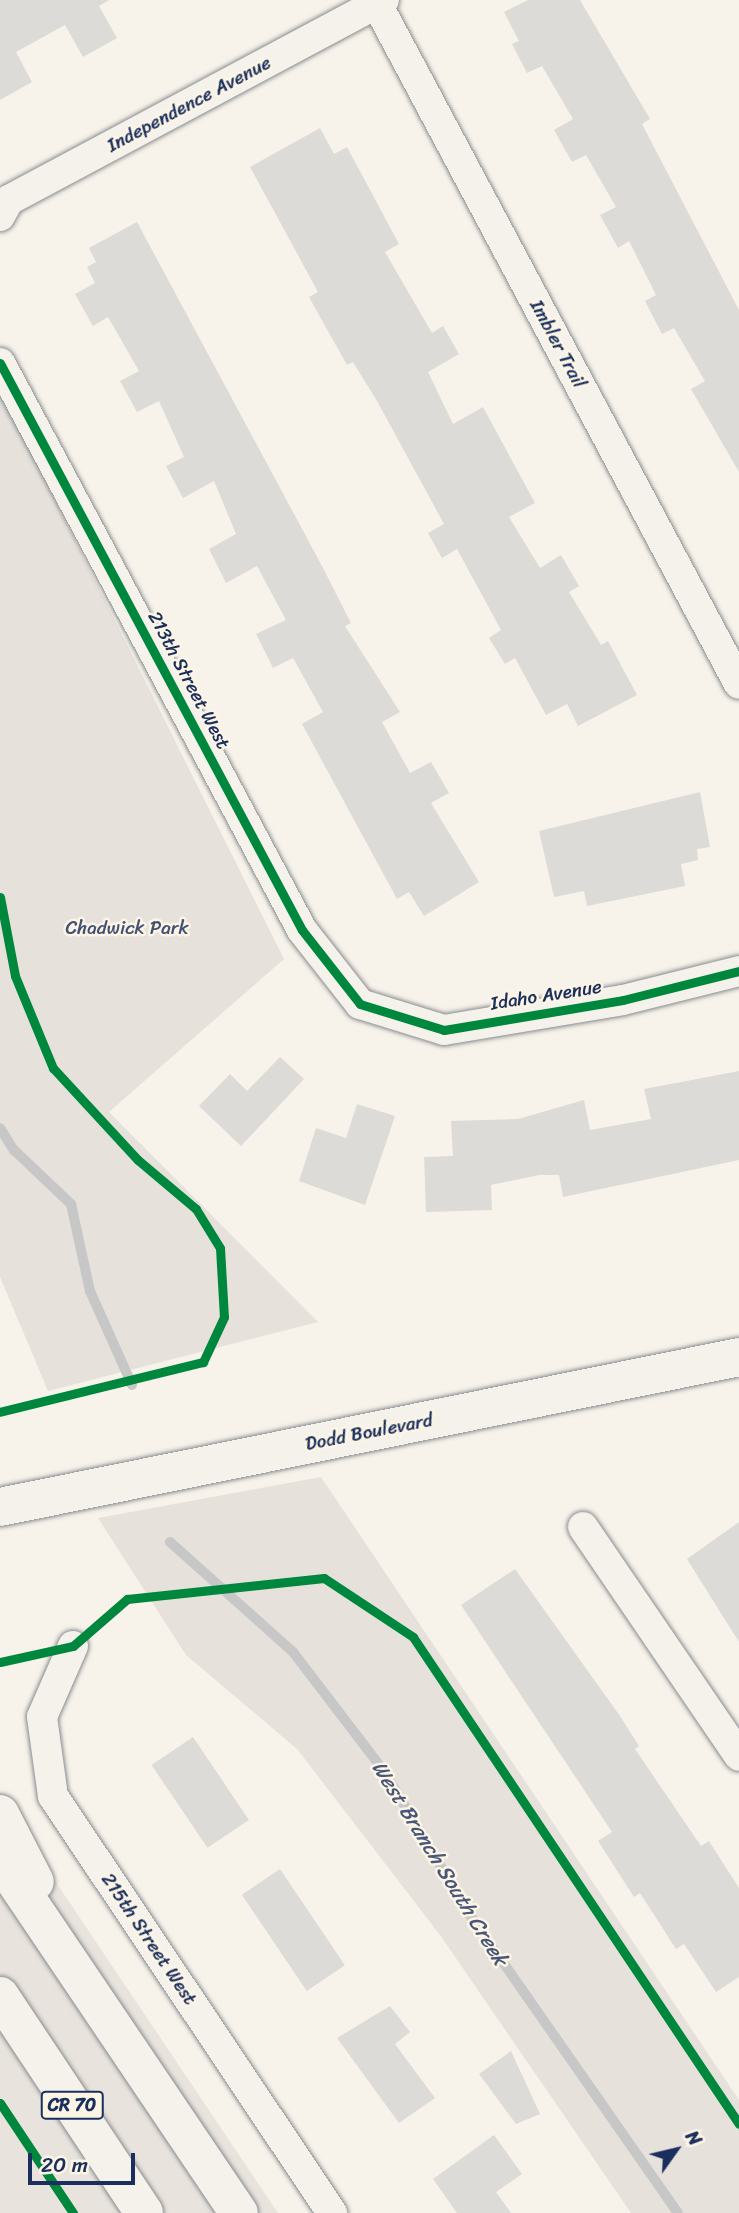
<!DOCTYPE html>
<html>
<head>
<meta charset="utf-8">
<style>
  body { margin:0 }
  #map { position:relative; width:739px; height:2213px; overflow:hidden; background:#f7f3ea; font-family:Sriracha,sans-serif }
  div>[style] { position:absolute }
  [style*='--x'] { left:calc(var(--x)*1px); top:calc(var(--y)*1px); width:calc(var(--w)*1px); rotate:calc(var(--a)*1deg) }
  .built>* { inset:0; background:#e8e4dd }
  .green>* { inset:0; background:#e6e2db }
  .stream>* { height:10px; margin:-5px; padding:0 5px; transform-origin:5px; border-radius:5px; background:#c7c7c7 }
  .building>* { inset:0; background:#dddbd7; transform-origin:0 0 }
  .roads { filter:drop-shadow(0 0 2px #8a8c91) drop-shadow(0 0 2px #8a8c91) }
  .minor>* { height:30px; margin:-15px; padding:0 15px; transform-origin:15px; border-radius:15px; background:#f5f2ec }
  .secondary>* { height:38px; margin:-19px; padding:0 19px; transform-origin:19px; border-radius:19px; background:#f5f2ec }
  .primary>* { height:38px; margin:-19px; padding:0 19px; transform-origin:19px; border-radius:19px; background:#f5f2ec }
  .cycleway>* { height:9px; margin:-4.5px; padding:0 4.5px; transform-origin:4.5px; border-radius:4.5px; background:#00873e }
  span { translate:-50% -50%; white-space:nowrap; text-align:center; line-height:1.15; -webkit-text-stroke:5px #fcf5e5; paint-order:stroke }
  .shield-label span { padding:2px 5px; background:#fcf5e5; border:2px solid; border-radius:5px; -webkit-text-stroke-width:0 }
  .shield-label { font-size:18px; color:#1b2f5e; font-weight:700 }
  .street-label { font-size:19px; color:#1b2f5e }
  .park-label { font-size:19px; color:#425176 }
  .water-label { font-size:21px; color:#485779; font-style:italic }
  .north { position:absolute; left:641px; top:2115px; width:70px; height:70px; -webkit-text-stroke:5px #fcf5e5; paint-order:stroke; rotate:56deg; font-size:19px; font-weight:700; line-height:28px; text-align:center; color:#1b2f5e }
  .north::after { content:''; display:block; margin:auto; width:24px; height:32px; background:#1b2f5e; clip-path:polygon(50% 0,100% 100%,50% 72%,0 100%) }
  .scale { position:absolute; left:28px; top:2153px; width:107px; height:32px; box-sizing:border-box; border:4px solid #1b2f5e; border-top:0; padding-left:9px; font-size:21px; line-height:24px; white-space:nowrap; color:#1b2f5e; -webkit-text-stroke:5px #fcf5e5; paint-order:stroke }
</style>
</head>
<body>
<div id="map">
  <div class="built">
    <i style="clip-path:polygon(0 1799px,278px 2213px,0 2213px)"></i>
  </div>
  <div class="green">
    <i style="clip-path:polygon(0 390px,284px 959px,109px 1112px,318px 1322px,48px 1391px,0 1277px)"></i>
    <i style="clip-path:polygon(321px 1477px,739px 2100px,739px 2213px,631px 2213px,440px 1935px,297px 1749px,186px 1655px,98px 1518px)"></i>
  </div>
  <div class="stream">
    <i style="--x:0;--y:1128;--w:26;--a:58"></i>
    <i style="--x:14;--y:1150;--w:79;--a:43.5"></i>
    <i style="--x:71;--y:1204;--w:89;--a:77.7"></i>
    <i style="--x:90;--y:1291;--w:103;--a:65.9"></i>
    <i style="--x:170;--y:1542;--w:165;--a:41.8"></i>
    <i style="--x:293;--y:1652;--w:150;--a:52.6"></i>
    <i style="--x:384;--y:1771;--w:168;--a:59.2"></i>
    <i style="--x:470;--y:1915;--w:363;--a:55.1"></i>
  </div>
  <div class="building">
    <i style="clip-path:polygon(0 0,109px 0,99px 6px,117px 38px,83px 57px,65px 25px,16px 52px,32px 82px,0 100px)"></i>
    <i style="clip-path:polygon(528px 0,580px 0,650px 119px,642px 124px,739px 310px,739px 472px,691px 389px,705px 381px,674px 328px,662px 334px,645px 301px,656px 295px,629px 241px,618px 248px,600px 215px,616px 207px,586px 155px,572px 162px,554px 130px,573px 119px,542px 66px,527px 73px,512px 44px,519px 41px,504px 12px)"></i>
    <i style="clip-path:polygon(320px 128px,334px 154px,347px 147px,399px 244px,385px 252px,432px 333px,443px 326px,459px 354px,428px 372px,453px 424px,483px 407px,535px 503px,509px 517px,540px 568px,561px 555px,579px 586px,569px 592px,601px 645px,608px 641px,637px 695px,578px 726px,567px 704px,546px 715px,515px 658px,505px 664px,489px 638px,501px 630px,457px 549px,442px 558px,428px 533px,444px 524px,377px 401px,353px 362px,347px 365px,320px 317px,309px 297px,318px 292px,250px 167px)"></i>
    <i style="clip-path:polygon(137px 222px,322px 566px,351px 623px,345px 626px,400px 712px,382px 722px,410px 773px,431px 762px,449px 793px,431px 803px,479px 882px,424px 916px,409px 892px,397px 899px,302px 724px,323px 712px,293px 658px,273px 668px,256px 634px,286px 620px,257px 566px,226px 583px,209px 549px,236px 534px,214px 481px,183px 498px,166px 466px,184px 457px,159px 401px,137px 412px,120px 381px,139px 371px,108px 317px,93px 326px,75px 294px,95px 283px,87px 267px,96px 262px,89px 248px)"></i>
    <i style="clip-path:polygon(700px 792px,710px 847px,697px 849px,698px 860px,681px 864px,685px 886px,587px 906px,584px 891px,554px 897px,539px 831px)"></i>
    <i style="clip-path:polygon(280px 1057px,304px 1079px,241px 1146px,199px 1106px,230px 1074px,247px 1091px)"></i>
    <i style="clip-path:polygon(739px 1071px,739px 1160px,563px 1197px,559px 1175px,539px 1175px,491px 1185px,492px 1210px,426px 1212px,424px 1157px,453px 1156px,451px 1121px,518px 1119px,584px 1100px,590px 1130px,651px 1119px,644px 1089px)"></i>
    <i style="clip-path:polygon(357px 1104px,395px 1116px,365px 1205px,299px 1181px,316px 1128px,346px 1138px)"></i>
    <i style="clip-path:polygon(739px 1522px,739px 1642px,687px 1559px)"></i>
    <i style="clip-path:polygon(515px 1569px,620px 1716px,639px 1746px,635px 1749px,701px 1846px,709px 1841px,739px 1888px,739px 1977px,716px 1992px,684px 1944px,676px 1949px,640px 1893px,634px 1897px,598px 1841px,612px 1832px,461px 1605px)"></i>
    <i style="left:193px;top:1737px;width:100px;height:50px;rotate:56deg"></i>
    <i style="left:280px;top:1869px;width:116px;height:46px;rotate:56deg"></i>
    <i style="clip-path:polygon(390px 2006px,410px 2032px,395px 2044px,435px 2098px,399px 2123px,337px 2038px)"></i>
    <i style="clip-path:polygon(511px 2051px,540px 2114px,516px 2124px,479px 2074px)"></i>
    <i style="clip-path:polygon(494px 2135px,522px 2174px,496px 2192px,511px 2213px,457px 2213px,433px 2179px)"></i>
  </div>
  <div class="roads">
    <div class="minor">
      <i style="--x:377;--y:4;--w:770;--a:61.97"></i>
      <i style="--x:0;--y:216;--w:18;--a:-61"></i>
      <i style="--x:9;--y:200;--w:425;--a:-28.1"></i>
      <i style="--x:0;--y:363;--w:642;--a:61.96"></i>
      <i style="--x:302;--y:930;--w:94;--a:51.9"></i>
      <i style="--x:360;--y:1004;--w:88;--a:17.2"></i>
      <i style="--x:444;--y:1030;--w:181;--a:-9.5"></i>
      <i style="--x:623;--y:1000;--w:120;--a:-14"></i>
      <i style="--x:583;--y:1527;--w:277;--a:55.7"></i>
      <i style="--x:73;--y:1646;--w:77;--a:113.6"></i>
      <i style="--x:42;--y:1717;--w:80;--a:82.1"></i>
      <i style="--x:53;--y:1796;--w:502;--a:56.21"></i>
    </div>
    <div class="secondary">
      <i style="--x:0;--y:1507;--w:754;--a:-11.47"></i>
    </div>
    <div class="primary">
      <i style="--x:0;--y:1814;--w:76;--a:62.8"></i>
      <i style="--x:0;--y:1859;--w:427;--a:56"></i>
      <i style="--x:0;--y:1996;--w:260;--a:56.4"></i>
    </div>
  </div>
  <div class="cycleway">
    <i style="--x:0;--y:363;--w:642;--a:61.96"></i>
    <i style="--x:302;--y:930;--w:94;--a:51.9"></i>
    <i style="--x:360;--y:1004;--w:88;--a:17.2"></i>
    <i style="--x:444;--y:1030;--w:181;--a:-9.5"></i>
    <i style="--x:623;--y:1000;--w:120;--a:-14"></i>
    <i style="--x:0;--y:897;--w:80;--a:79.2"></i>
    <i style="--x:15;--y:976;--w:100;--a:67.6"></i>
    <i style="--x:53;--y:1068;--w:125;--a:47.3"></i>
    <i style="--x:138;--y:1160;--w:76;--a:40.2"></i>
    <i style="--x:196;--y:1209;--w:46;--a:58.4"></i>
    <i style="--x:220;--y:1248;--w:69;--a:86.7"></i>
    <i style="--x:224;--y:1317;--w:50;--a:115"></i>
    <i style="--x:203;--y:1362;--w:209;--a:166.2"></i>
    <i style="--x:0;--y:1662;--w:75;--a:-12.4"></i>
    <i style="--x:73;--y:1646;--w:72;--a:-41"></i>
    <i style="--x:127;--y:1599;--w:198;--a:-6.1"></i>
    <i style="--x:324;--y:1578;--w:107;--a:33.5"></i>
    <i style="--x:413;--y:1637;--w:586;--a:56.2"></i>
    <i style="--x:0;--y:2103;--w:132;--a:56.4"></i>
  </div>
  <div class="shield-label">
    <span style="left:72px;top:2105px">CR 70</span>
  </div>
  <div class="street-label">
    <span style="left:189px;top:104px;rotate:-28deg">Independence Avenue</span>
    <span style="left:558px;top:344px;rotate:62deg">Imbler Trail</span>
    <span style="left:189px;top:680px;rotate:62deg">213th Street West</span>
    <span style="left:546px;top:995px;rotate:-9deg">Idaho Avenue</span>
    <span style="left:369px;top:1432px;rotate:-11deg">Dodd Boulevard</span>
    <span style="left:149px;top:1939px;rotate:56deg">215th Street West</span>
  </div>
  <div class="park-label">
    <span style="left:127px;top:928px">Chadwick Park</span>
  </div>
  <div class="water-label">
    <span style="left:440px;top:1863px;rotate:58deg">West Branch South Creek</span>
  </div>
  <div class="north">N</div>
  <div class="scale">20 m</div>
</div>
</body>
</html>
